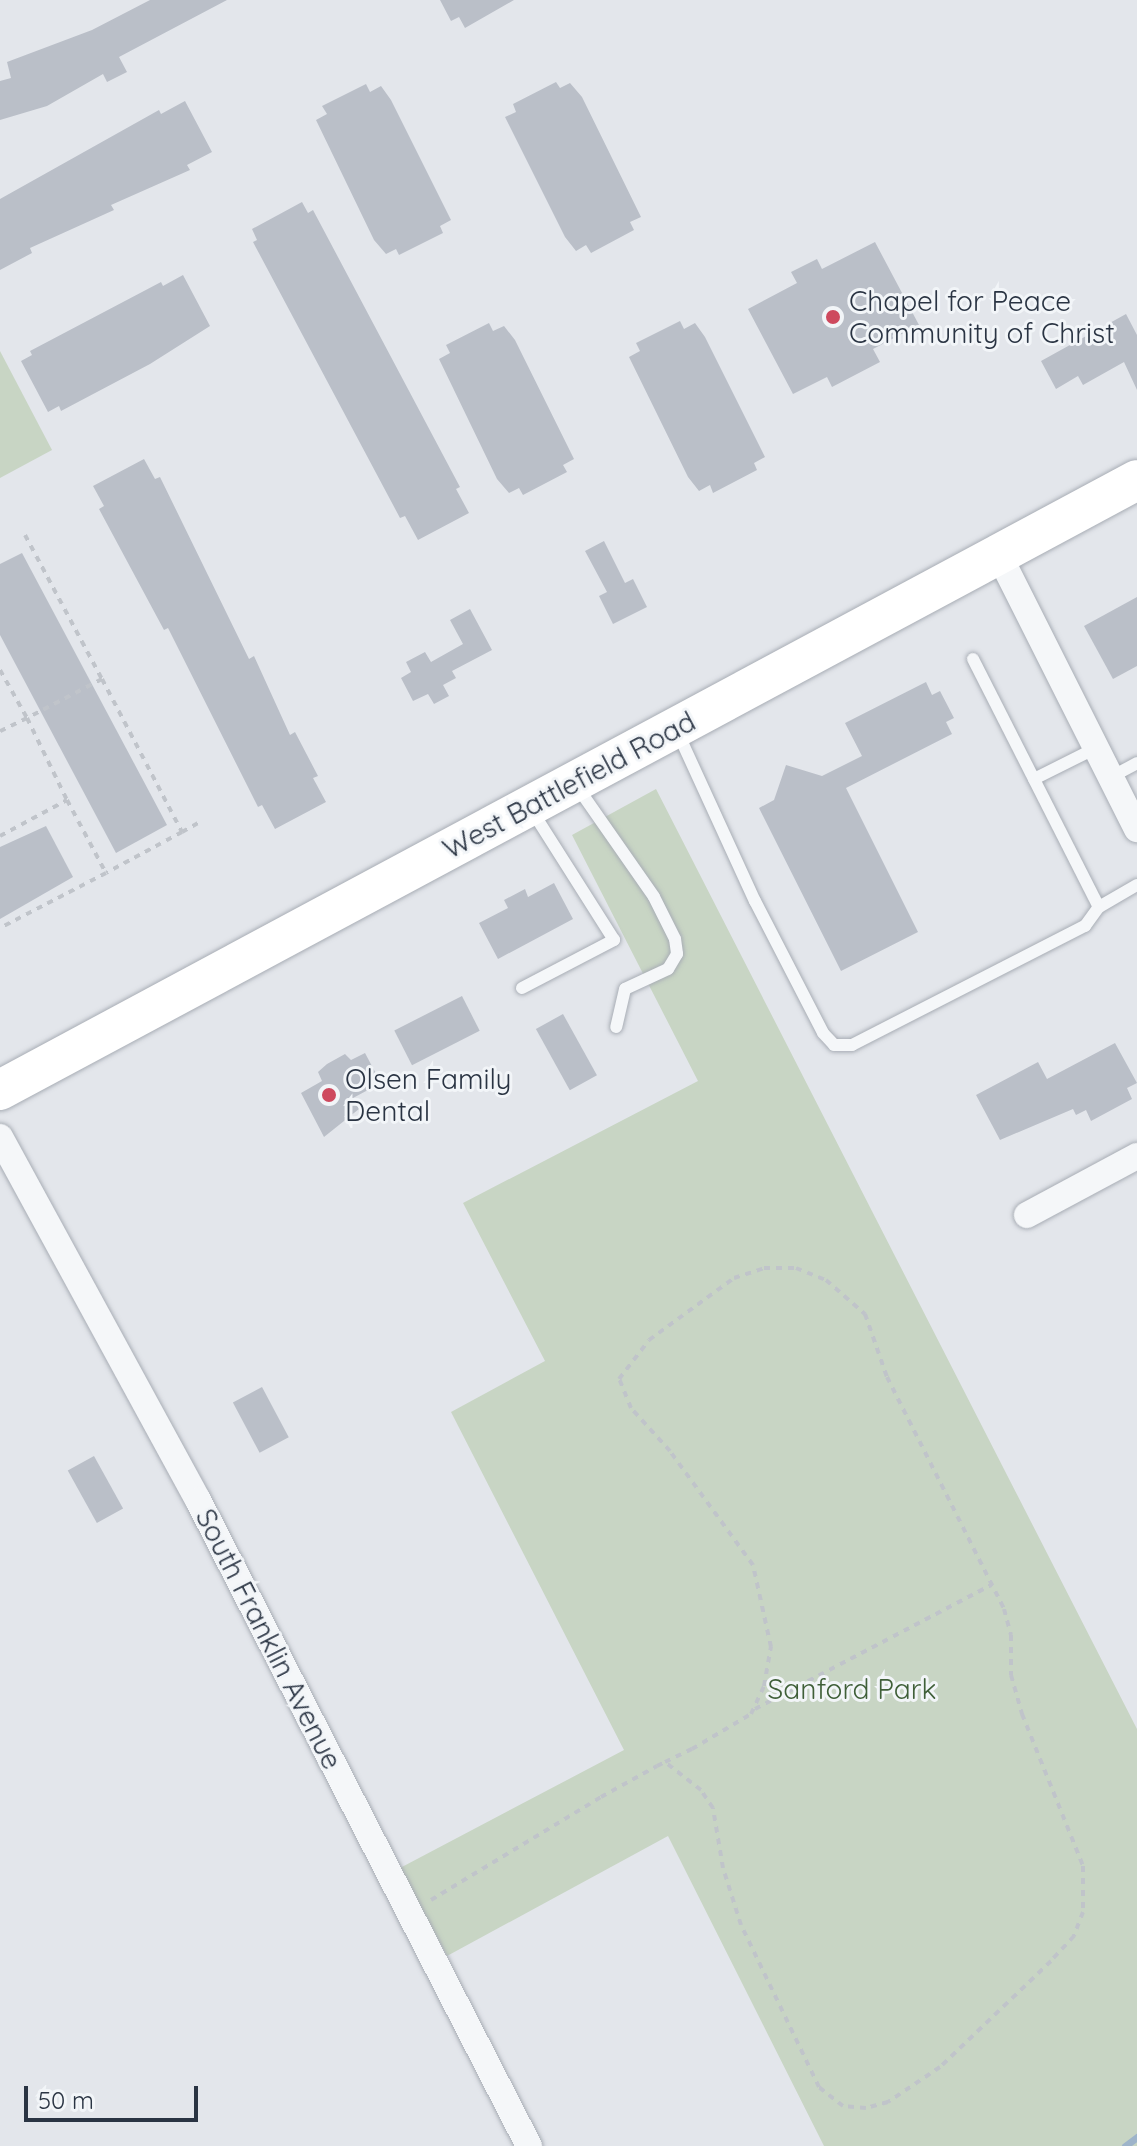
<!DOCTYPE html>
<html>
<head>
<meta charset="utf-8">
<style>
  body { margin:0 }
  #map { position:relative; width:1137px; height:2146px; overflow:hidden; background:#e3e6eb; font-family:Quicksand,sans-serif }
  div>[style] { position:absolute }
  [style*='--x'] { left:calc(var(--x)*1px); top:calc(var(--y)*1px); width:calc(var(--w)*1px); rotate:calc(var(--a)*1deg) }
  .green>* { inset:0; background:#c8d5c4 }
  .stream>* { height:7px; margin:-3.5px; padding:0 3.5px; transform-origin:3.5px; border-radius:3.5px; background:#9eb4ca }
  .building>* { inset:0; background:#babfc8; transform-origin:0 0 }
  .path>* { height:4px; margin-top:-2px; transform-origin:0; background:repeating-linear-gradient(90deg,#c0c4ca 0 6px,transparent 0 12px) }
  .roads { filter:drop-shadow(0 0 2px #a8adb5) drop-shadow(0 0 2px #a8adb5) }
  .service>* { height:12px; margin:-6px; padding:0 6px; transform-origin:6px; border-radius:6px; background:#f5f7f9 }
  .minor>* { height:26px; margin:-13px; padding:0 13px; transform-origin:13px; border-radius:13px; background:#f5f7f9 }
  .primary>* { height:40px; margin:-20px; padding:0 20px; transform-origin:20px; border-radius:20px; background:#fff }
  .dots>* { width:22px; height:22px; translate:-50% -50%; box-sizing:border-box; border:4px solid #f2f5f8; border-radius:50% }
  span { translate:-50% -50%; white-space:nowrap; text-align:center; line-height:1.15; -webkit-text-stroke:6px #f2f5f8; paint-order:stroke }
  .poi-label { font-size:28px; color:#2a3443 }
  .left { translate:0 -50%; text-align:left }
  .street-label { font-size:28px; color:#2a3443 }
  .park-label { font-size:28px; color:#3f5f38 }
  .scale { position:absolute; left:24px; top:2086px; width:174px; height:36px; box-sizing:border-box; border:4px solid #2a3443; border-top:0; padding-left:10px; font-size:24px; line-height:28px; white-space:nowrap; color:#2a3443; -webkit-text-stroke:6px #f2f5f8; paint-order:stroke }
</style>
</head>
<body>
<div id="map">
  <div class="green">
    <i style="clip-path:polygon(0 351px,52px 450px,0 478px)"></i>
    <i style="clip-path:polygon(656px 789px,1137px 1729px,1137px 2146px,824px 2146px,668px 1836px,447px 1956px,400px 1868px,624px 1750px,451px 1412px,545px 1361px,463px 1203px,698px 1081px,572px 835px)"></i>
  </div>
  <div class="stream">
    <i style="--x:1125;--y:2146;--w:15;--a:-37"></i>
  </div>
  <div class="building">
    <i style="clip-path:polygon(150px 0,227px 0,119px 57px,127px 72px,107px 82px,103px 74px,47px 106px,0 120px,0 81px,11px 78px,7px 62px,92px 30px)"></i>
    <i style="clip-path:polygon(440px 0,514px 0,465px 28px,459px 17px,451px 21px)"></i>
    <i style="clip-path:polygon(556px 82px,560px 88px,570px 83px,582px 97px,641px 217px,630px 222px,634px 230px,591px 253px,586px 245px,576px 251px,565px 237px,505px 117px,516px 112px,513px 104px)"></i>
    <i style="clip-path:polygon(366px 84px,370px 92px,381px 86px,391px 100px,451px 220px,440px 226px,443px 233px,399px 255px,396px 249px,386px 254px,374px 240px,316px 120px,327px 114px,322px 106px)"></i>
    <i style="clip-path:polygon(185px 101px,212px 152px,187px 165px,190px 170px,111px 205px,114px 210px,30px 248px,32px 253px,0 270px,0 199px,159px 110px,161px 114px)"></i>
    <i style="clip-path:polygon(302px 202px,308px 213px,313px 210px,460px 487px,456px 489px,469px 513px,418px 540px,405px 516px,400px 518px,253px 242px,257px 240px,252px 229px)"></i>
    <i style="clip-path:polygon(875px 242px,919px 325px,873px 349px,880px 362px,832px 387px,827px 377px,793px 394px,748px 309px,797px 283px,791px 272px,817px 259px,822px 269px)"></i>
    <i style="clip-path:polygon(183px 275px,210px 326px,150px 364px,61px 411px,59px 406px,48px 412px,21px 361px,32px 355px,30px 351px,161px 282px,163px 286px)"></i>
    <i style="clip-path:polygon(1126px 314px,1137px 335px,1137px 390px,1124px 362px,1083px 385px,1078px 376px,1056px 389px,1041px 361px)"></i>
    <i style="clip-path:polygon(680px 321px,684px 329px,695px 323px,705px 337px,765px 457px,754px 463px,757px 470px,713px 493px,710px 485px,699px 491px,688px 477px,629px 357px,640px 351px,636px 343px)"></i>
    <i style="clip-path:polygon(489px 323px,493px 331px,504px 326px,515px 340px,574px 459px,563px 465px,567px 472px,523px 495px,519px 488px,509px 493px,497px 479px,439px 359px,450px 353px,446px 345px)"></i>
    <i style="clip-path:polygon(144px 459px,155px 479px,160px 477px,249px 659px,254px 656px,290px 735px,295px 732px,318px 776px,313px 778px,326px 802px,275px 829px,262px 805px,258px 807px,168px 628px,164px 630px,99px 509px,104px 506px,93px 486px)"></i>
    <i style="clip-path:polygon(604px 541px,625px 583px,633px 579px,647px 607px,613px 624px,599px 596px,607px 592px,585px 551px)"></i>
    <i style="clip-path:polygon(22px 553px,167px 825px,116px 853px,0 635px,0 564px)"></i>
    <i style="clip-path:polygon(1137px 597px,1137px 666px,1113px 679px,1084px 626px)"></i>
    <i style="clip-path:polygon(470px 609px,492px 650px,452px 671px,456px 678px,443px 685px,449px 696px,434px 704px,428px 694px,413px 701px,401px 678px,411px 672px,406px 662px,425px 652px,431px 662px,463px 644px,450px 620px)"></i>
    <i style="clip-path:polygon(926px 682px,932px 695px,940px 691px,954px 718px,946px 722px,952px 734px,846px 788px,918px 932px,841px 971px,759px 808px,774px 800px,786px 765px,822px 776px,862px 756px,845px 723px)"></i>
    <i style="clip-path:polygon(46px 826px,73px 877px,0 919px,0 847px)"></i>
    <i style="clip-path:polygon(554px 883px,573px 919px,498px 959px,479px 923px,508px 908px,504px 900px,525px 889px,528px 897px)"></i>
    <i style="left:462px;top:996px;width:39px;height:76px;rotate:63deg"></i>
    <i style="left:563px;top:1014px;width:70px;height:31px;rotate:61deg"></i>
    <i style="clip-path:polygon(1115px 1043px,1137px 1083px,1127px 1088px,1132px 1099px,1091px 1121px,1086px 1110px,1076px 1115px,1073px 1109px,1000px 1140px,976px 1095px,1038px 1062px,1047px 1079px)"></i>
    <i style="clip-path:polygon(365px 1053px,381px 1083px,353px 1098px,359px 1109px,324px 1137px,301px 1093px,322px 1081px,318px 1072px,327px 1064px,345px 1054px,351px 1060px)"></i>
    <i style="left:262px;top:1387px;width:57px;height:33px;rotate:62deg"></i>
    <i style="left:94px;top:1456px;width:60px;height:30px;rotate:61deg"></i>
  </div>
  <div class="path">
    <i style="--x:25;--y:535;--w:163;--a:61.9"></i>
    <i style="--x:102;--y:679;--w:85;--a:152.5"></i>
    <i style="--x:27;--y:718;--w:91;--a:64"></i>
    <i style="--x:0;--y:670;--w:55;--a:60.6"></i>
    <i style="--x:27;--y:718;--w:30;--a:154"></i>
    <i style="--x:102;--y:679;--w:173;--a:62.4"></i>
    <i style="--x:182;--y:832;--w:86;--a:151.7"></i>
    <i style="--x:182;--y:832;--w:23;--a:-29"></i>
    <i style="--x:0;--y:836;--w:76;--a:-28.2"></i>
    <i style="--x:67;--y:800;--w:83;--a:61.9"></i>
    <i style="--x:106;--y:873;--w:119;--a:152.6"></i>
    <i style="--x:755;--y:1709;--w:267;--a:-27.7"></i>
    <i style="--x:431;--y:1900;--w:199;--a:-31.2"></i>
    <i style="--x:601;--y:1797;--w:64;--a:-29"></i>
    <i style="--x:657;--y:1766;--w:9;--a:-27"></i>
    <i style="--x:665;--y:1762;--w:30;--a:-26"></i>
    <i style="--x:692;--y:1749;--w:69;--a:-30.7"></i>
    <i style="--x:751;--y:1714;--w:31;--a:-65"></i>
    <i style="--x:764;--y:1686;--w:40;--a:-80"></i>
    <i style="--x:771;--y:1647;--w:84;--a:-102.4"></i>
    <i style="--x:753;--y:1565;--w:141;--a:-126.1"></i>
    <i style="--x:670;--y:1451;--w:58;--a:-132.2"></i>
    <i style="--x:631;--y:1408;--w:31;--a:-112"></i>
    <i style="--x:619;--y:1379;--w:49;--a:-52.4"></i>
    <i style="--x:649;--y:1340;--w:105;--a:-36.1"></i>
    <i style="--x:734;--y:1278;--w:32;--a:-18"></i>
    <i style="--x:764;--y:1268;--w:32;--a:0"></i>
    <i style="--x:796;--y:1268;--w:32;--a:22"></i>
    <i style="--x:826;--y:1280;--w:52;--a:41.1"></i>
    <i style="--x:865;--y:1314;--w:67;--a:70.8"></i>
    <i style="--x:887;--y:1377;--w:260;--a:63.2"></i>
    <i style="--x:1004;--y:1609;--w:27;--a:75"></i>
    <i style="--x:1011;--y:1635;--w:40;--a:90"></i>
    <i style="--x:1011;--y:1675;--w:41;--a:74.2"></i>
    <i style="--x:1022;--y:1714;--w:164;--a:68.1"></i>
    <i style="--x:1083;--y:1866;--w:46;--a:90"></i>
    <i style="--x:1083;--y:1912;--w:26;--a:111"></i>
    <i style="--x:1074;--y:1936;--w:34;--a:133"></i>
    <i style="--x:1051;--y:1961;--w:153;--a:136.3"></i>
    <i style="--x:940;--y:2067;--w:63;--a:146.1"></i>
    <i style="--x:888;--y:2102;--w:23;--a:165"></i>
    <i style="--x:866;--y:2108;--w:23;--a:-175"></i>
    <i style="--x:843;--y:2106;--w:31;--a:-142"></i>
    <i style="--x:819;--y:2087;--w:180;--a:-115.7"></i>
    <i style="--x:741;--y:1925;--w:60;--a:-107.5"></i>
    <i style="--x:723;--y:1868;--w:61;--a:-99.5"></i>
    <i style="--x:713;--y:1808;--w:22;--a:-124"></i>
    <i style="--x:701;--y:1790;--w:46;--a:-142.1"></i>
  </div>
  <div class="roads">
    <div class="service">
      <i style="--x:973;--y:659;--w:278;--a:63.1"></i>
      <i style="--x:677;--y:731;--w:187;--a:65.4"></i>
      <i style="--x:755;--y:901;--w:148;--a:62.7"></i>
      <i style="--x:823;--y:1033;--w:16;--a:47"></i>
      <i style="--x:834;--y:1045;--w:18;--a:0"></i>
      <i style="--x:852;--y:1045;--w:262;--a:-27.1"></i>
      <i style="--x:1085;--y:926;--w:24;--a:-54"></i>
      <i style="--x:1099;--y:907;--w:44;--a:-30.1"></i>
      <i style="--x:1111;--y:777;--w:30;--a:-28"></i>
      <i style="--x:1034;--y:779;--w:69;--a:-26.6"></i>
      <i style="--x:576;--y:785;--w:136;--a:55.1"></i>
      <i style="--x:654;--y:897;--w:47;--a:63.4"></i>
      <i style="--x:675;--y:939;--w:15;--a:82"></i>
      <i style="--x:677;--y:954;--w:17;--a:121"></i>
      <i style="--x:668;--y:969;--w:47;--a:155.1"></i>
      <i style="--x:625;--y:989;--w:39;--a:103"></i>
      <i style="--x:522;--y:988;--w:104;--a:-27.6"></i>
      <i style="--x:614;--y:940;--w:155;--a:-122.4"></i>
    </div>
    <div class="minor">
      <i style="--x:999;--y:555;--w:307;--a:63.3"></i>
      <i style="--x:0;--y:1137;--w:413;--a:61.4"></i>
      <i style="--x:198;--y:1500;--w:726;--a:62.87"></i>
      <i style="--x:1027;--y:1215;--w:125;--a:-28.2"></i>
    </div>
    <div class="primary">
      <i style="--x:0;--y:1090;--w:1290;--a:-28.21"></i>
    </div>
  </div>
  <div class="dots">
    <i style="left:833px;top:317px;background:#ce495e"></i>
    <i style="left:329px;top:1095px;background:#ce495e"></i>
  </div>
  <div class="poi-label">
    <span class="left" style="left:849px;top:317px">Chapel for Peace<br>Community of Christ</span>
    <span class="left" style="left:345px;top:1095px">Olsen Family<br>Dental</span>
  </div>
  <div class="street-label">
    <span style="left:569px;top:785px;rotate:-28deg">West Battlefield Road</span>
    <span style="left:269px;top:1639px;rotate:63deg">South Franklin Avenue</span>
  </div>
  <div class="park-label">
    <span style="left:852px;top:1689px">Sanford Park</span>
  </div>
  <div class="scale">50 m</div>
</div>
</body>
</html>
